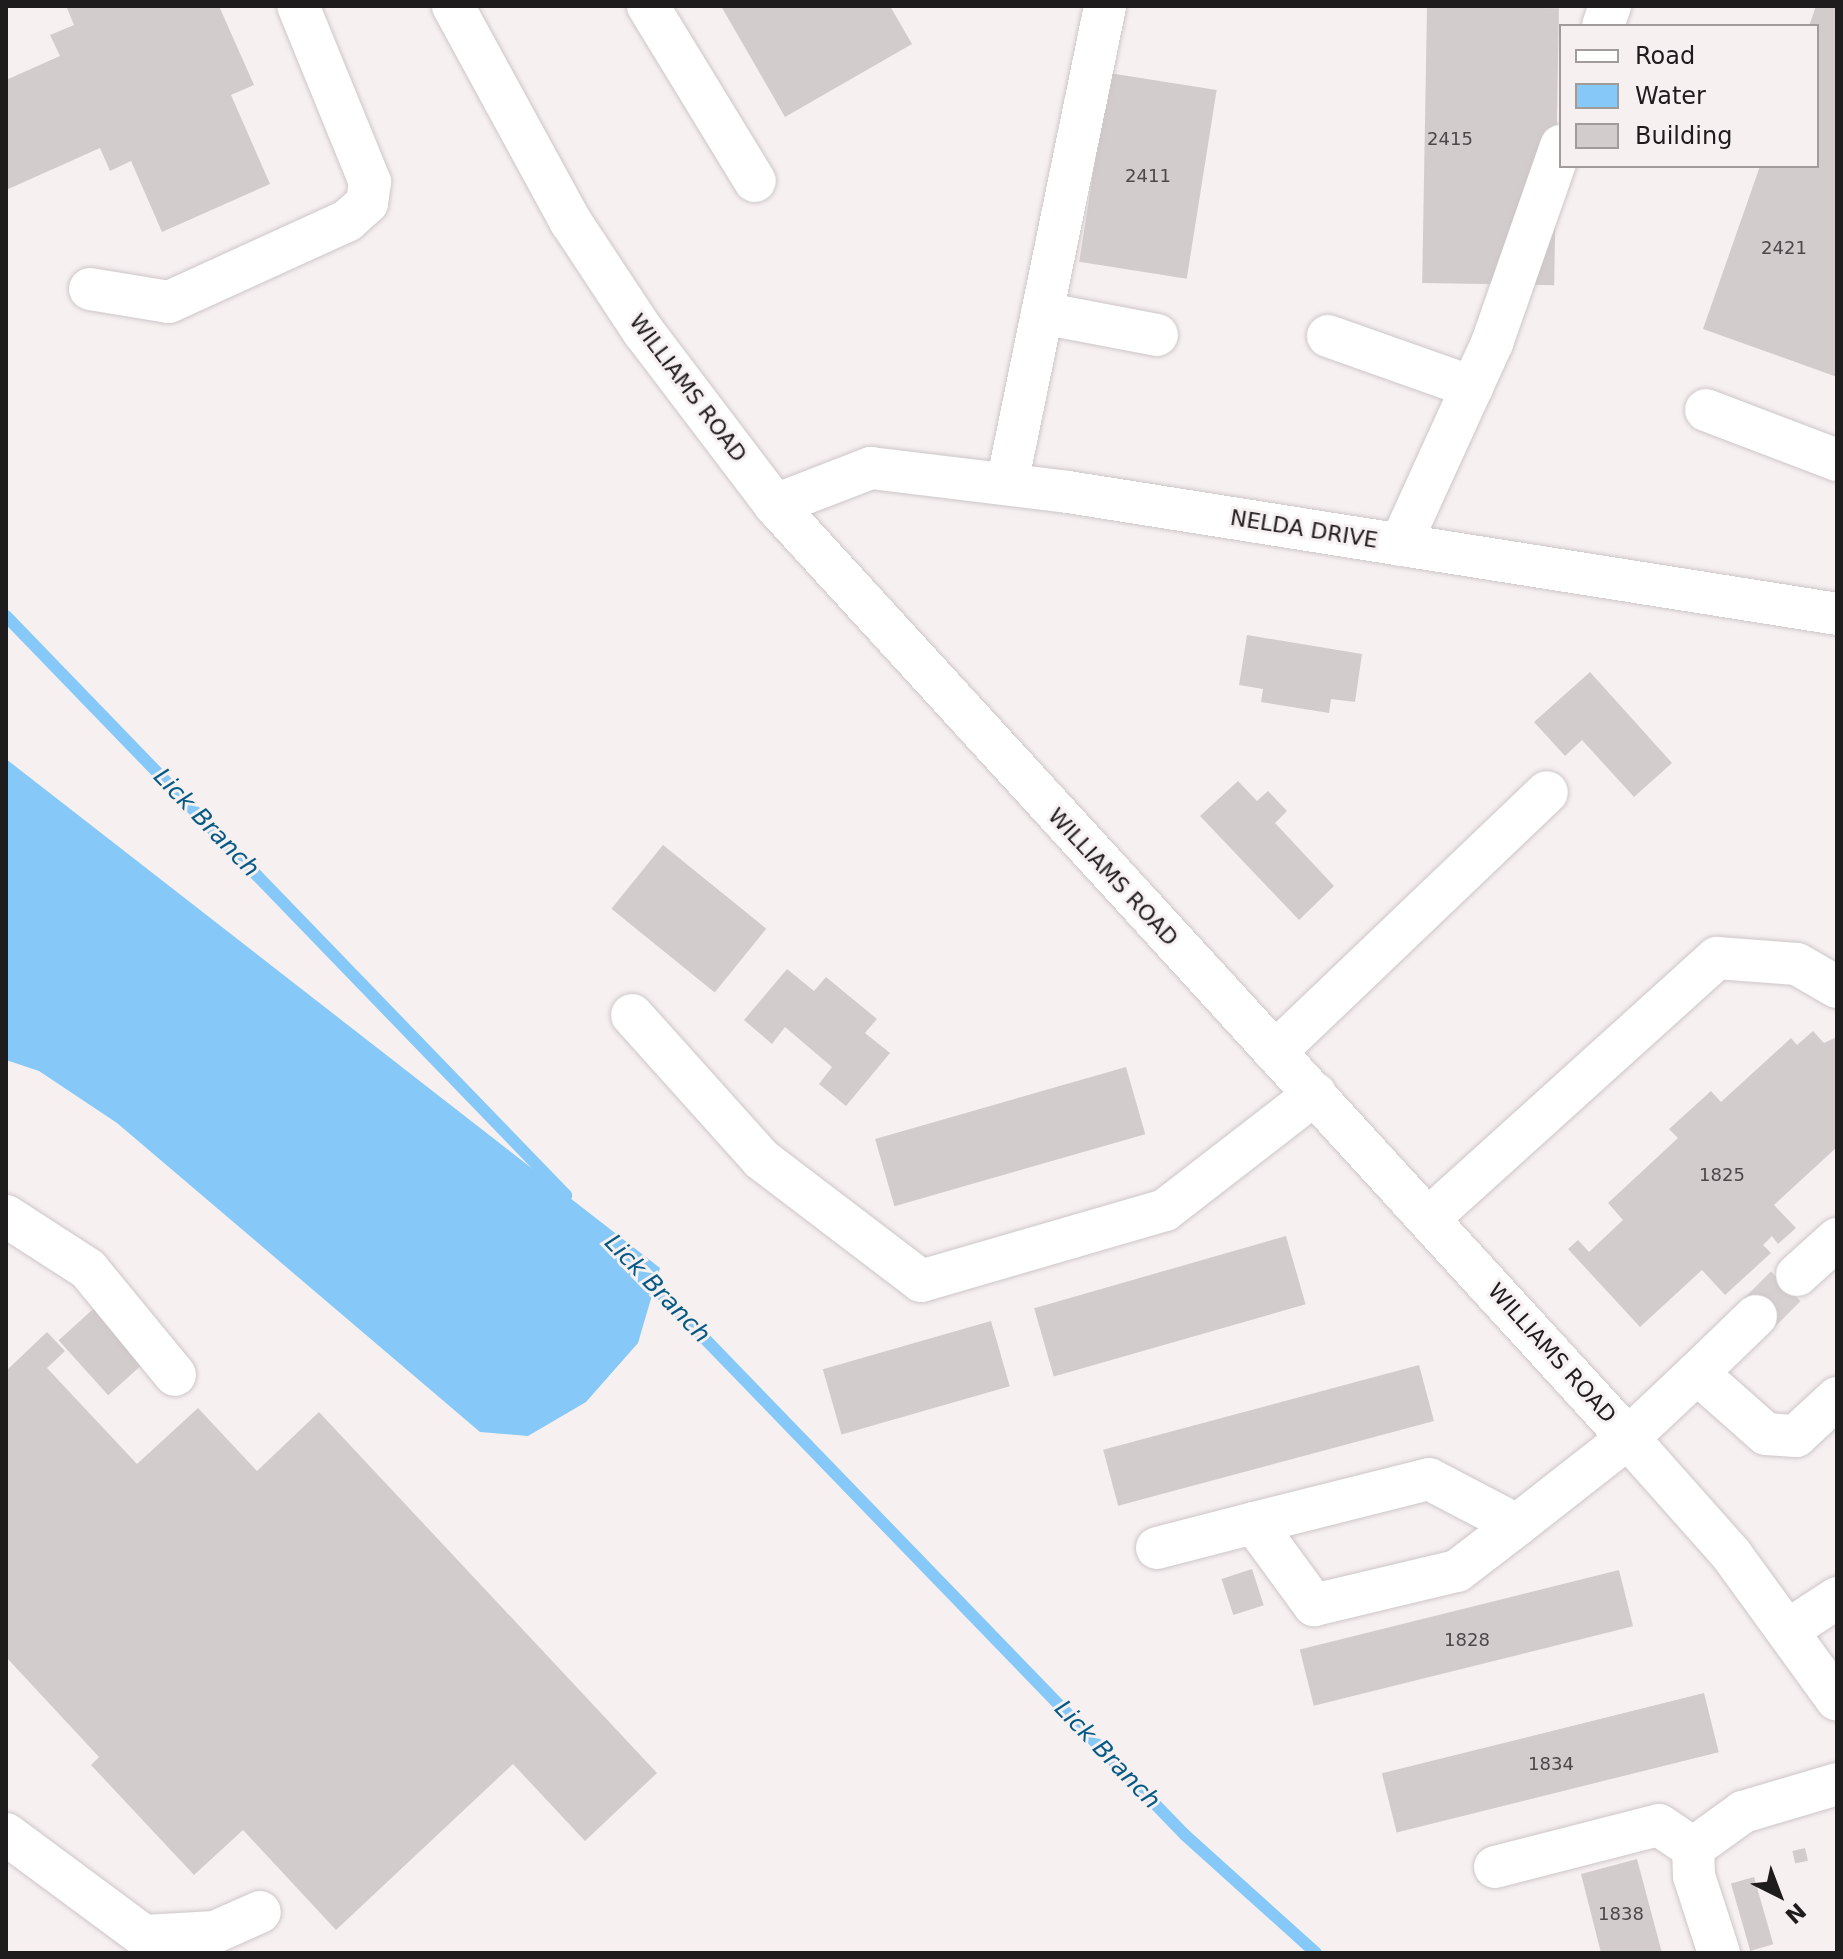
<!DOCTYPE html>
<html>
<head>
<meta charset="utf-8">
<style>
  body { margin:0 }
  #map { position:relative; width:1843px; height:1959px; overflow:hidden; background:#f7f0f1; font-family:"DejaVu Sans",sans-serif }
  div>[style] { position:absolute }
  [style*='--x'] { left:calc(var(--x)*1px); top:calc(var(--y)*1px); width:calc(var(--w)*1px); rotate:calc(var(--a)*1deg) }
  .water>* { inset:0; background:#86c9f8 }
  .stream>* { height:12px; margin:-6px; padding:0 6px; transform-origin:6px; border-radius:6px; background:#86c9f8 }
  .building>* { inset:0; background:#d3cccd; transform-origin:0 0 }
  .minor-tunnel>* { height:42px; margin-top:-21px; transform-origin:0; background:repeating-linear-gradient(90deg,#d7d0d1 0 42px,transparent 0 63px) }
  .roads { filter:drop-shadow(0 0 2px #cdc6c8) drop-shadow(0 0 2px #cdc6c8) }
  .minor>* { height:42px; margin:-21px; padding:0 21px; transform-origin:21px; border-radius:21px; background:#fff }
  span { translate:-50% -50%; white-space:nowrap; text-align:center; line-height:1.15; -webkit-text-stroke:6px #f7f0f1; paint-order:stroke }
  .number-label { font-size:18px; color:#4c4849 }
  .number-label span { -webkit-text-stroke-width:0 }
  .street-label { font-size:22px; color:#1f1c1d }
  .water-label { font-size:24px; color:#045a85; font-style:italic }
  .frame { position:absolute; inset:0; border:8px solid #1f1c1d; pointer-events:none }
  .legend { position:absolute; left:1559px; top:24px; width:260px; height:144px; box-sizing:border-box; background:#f7f0f1; border:2px solid #a19b9c; margin:0; padding:10px 14px; list-style:none; font-size:24px; color:#1f1c1d }
  .legend li { display:flex; align-items:center; gap:16px; height:40px }
  .legend b { width:40px; border:2px solid #a19b9c }
  .north { position:absolute; left:1739px; top:1855px; width:80px; height:80px; -webkit-text-stroke:6px #f7f0f1; paint-order:stroke; rotate:138deg; font-size:22px; font-weight:700; line-height:32px; text-align:center; color:#1f1c1d }
  .north::after { content:''; display:block; margin:auto; width:28px; height:36px; background:#1f1c1d; clip-path:polygon(50% 0,100% 100%,50% 72%,0 100%) }
</style>
</head>
<body>
<div id="map">
  <div class="water">
    <i style="clip-path:polygon(6px 759px,660px 1268px,638px 1343px,586px 1402px,528px 1436px,480px 1432px,117px 1123px,39px 1071px,6px 1060px)"></i>
  </div>
  <div class="stream">
    <i style="--x:6;--y:616;--w:806;--a:45.96"></i>
    <i style="--x:645;--y:1277;--w:777;--a:45.94"></i>
    <i style="--x:1185;--y:1835;--w:176;--a:42"></i>
  </div>
  <div class="building">
    <i style="clip-path:polygon(66px 6px,219px 6px,254px 85px,231px 95px,270px 184px,162px 232px,131px 161px,110px 171px,100px 148px,6px 190px,6px 80px,60px 56px,50px 35px,74px 25px)"></i>
    <i style="clip-path:polygon(721px 6px,890px 6px,912px 44px,785px 117px)"></i>
    <i style="left:1427px;top:6px;width:132px;height:277px;rotate:1deg"></i>
    <i style="clip-path:polygon(1816px 6px,1837px 6px,1837px 377px,1703px 329px,1760px 166px,1817px 166px,1817px 26px,1809px 26px)"></i>
    <i style="left:1109px;top:73px;width:109px;height:191px;rotate:9deg"></i>
    <i style="clip-path:polygon(1247px 635px,1362px 654px,1355px 702px,1331px 699px,1329px 713px,1261px 702px,1263px 689px,1239px 685px)"></i>
    <i style="clip-path:polygon(1590px 672px,1672px 763px,1634px 797px,1582px 740px,1565px 756px,1534px 722px)"></i>
    <i style="clip-path:polygon(1238px 781px,1257px 801px,1268px 791px,1287px 811px,1275px 823px,1334px 886px,1299px 920px,1200px 816px)"></i>
    <i style="left:663px;top:845px;width:133px;height:82px;rotate:39deg"></i>
    <i style="clip-path:polygon(787px 969px,814px 991px,826px 977px,877px 1019px,865px 1033px,890px 1053px,846px 1106px,819px 1084px,832px 1067px,785px 1027px,772px 1044px,744px 1020px)"></i>
    <i style="clip-path:polygon(1813px 1031px,1824px 1043px,1837px 1037px,1837px 1147px,1774px 1205px,1796px 1228px,1778px 1244px,1772px 1236px,1763px 1245px,1771px 1253px,1725px 1295px,1702px 1270px,1640px 1327px,1568px 1249px,1578px 1240px,1589px 1252px,1623px 1220px,1608px 1203px,1678px 1138px,1669px 1129px,1711px 1091px,1721px 1102px,1791px 1038px,1797px 1045px)"></i>
    <i style="left:1126px;top:1067px;width:70px;height:261px;rotate:74deg"></i>
    <i style="left:1286px;top:1236px;width:71px;height:262px;rotate:74deg"></i>
    <i style="left:101px;top:1302px;width:74px;height:57px;rotate:48deg"></i>
    <i style="left:991px;top:1321px;width:68px;height:175px;rotate:74deg"></i>
    <i style="clip-path:polygon(47px 1332px,65px 1351px,47px 1368px,137px 1464px,198px 1408px,257px 1471px,319px 1412px,657px 1773px,585px 1841px,513px 1764px,336px 1930px,243px 1830px,194px 1875px,91px 1765px,99px 1757px,6px 1657px,6px 1371px)"></i>
    <i style="left:1419px;top:1365px;width:58px;height:327px;rotate:75deg"></i>
    <i style="left:1252px;top:1569px;width:38px;height:32px;rotate:72deg"></i>
    <i style="left:1619px;top:1570px;width:58px;height:329px;rotate:76deg"></i>
    <i style="left:1704px;top:1693px;width:61px;height:332px;rotate:76deg"></i>
    <i style="left:1805px;top:1848px;width:13px;height:13px;rotate:77deg"></i>
    <i style="clip-path:polygon(1637px 1859px,1662px 1953px,1601px 1953px,1581px 1874px)"></i>
    <i style="left:1754px;top:1877px;width:70px;height:24px;rotate:74deg"></i>
  </div>
  <div class="minor-tunnel">
    <i style="--x:1756;--y:1316;--w:58;--a:-45"></i>
  </div>
  <div class="roads">
    <div class="minor">
      <i style="--x:453;--y:6;--w:246;--a:61.4"></i>
      <i style="--x:571;--y:222;--w:131;--a:56.6"></i>
      <i style="--x:643;--y:331;--w:218;--a:52.8"></i>
      <i style="--x:775;--y:505;--w:1264;--a:47.56"></i>
      <i style="--x:1628;--y:1438;--w:155;--a:48.4"></i>
      <i style="--x:1731;--y:1554;--w:180;--a:54"></i>
      <i style="--x:648;--y:6;--w:205;--a:58.6"></i>
      <i style="--x:1603;--y:26;--w:21;--a:-71"></i>
      <i style="--x:90;--y:289;--w:80;--a:9.3"></i>
      <i style="--x:169;--y:302;--w:196;--a:-24.5"></i>
      <i style="--x:347;--y:221;--w:27;--a:-42"></i>
      <i style="--x:367;--y:203;--w:21;--a:-82"></i>
      <i style="--x:370;--y:182;--w:190;--a:-112.2"></i>
      <i style="--x:1042;--y:313;--w:117;--a:10.8"></i>
      <i style="--x:1328;--y:336;--w:153;--a:19.5"></i>
      <i style="--x:1706;--y:410;--w:140;--a:20.9"></i>
      <i style="--x:1007;--y:484;--w:488;--a:-78.4"></i>
      <i style="--x:775;--y:505;--w:103;--a:-21.1"></i>
      <i style="--x:871;--y:468;--w:198;--a:6.9"></i>
      <i style="--x:1068;--y:492;--w:779;--a:9.01"></i>
      <i style="--x:1400;--y:545;--w:222;--a:-65.5"></i>
      <i style="--x:1492;--y:343;--w:209;--a:-70.7"></i>
      <i style="--x:632;--y:1015;--w:193;--a:48.1"></i>
      <i style="--x:761;--y:1159;--w:201;--a:37.3"></i>
      <i style="--x:921;--y:1281;--w:254;--a:-16.2"></i>
      <i style="--x:1165;--y:1210;--w:190;--a:-37.7"></i>
      <i style="--x:1275;--y:1052;--w:376;--a:-43.7"></i>
      <i style="--x:6;--y:1216;--w:98;--a:32.9"></i>
      <i style="--x:88;--y:1269;--w:137;--a:50.6"></i>
      <i style="--x:1429;--y:1218;--w:388;--a:-42.1"></i>
      <i style="--x:1717;--y:958;--w:80;--a:4.3"></i>
      <i style="--x:1797;--y:964;--w:46;--a:29.9"></i>
      <i style="--x:1797;--y:1275;--w:54;--a:-42"></i>
      <i style="--x:1697;--y:1373;--w:82;--a:-44"></i>
      <i style="--x:1517;--y:1525;--w:99;--a:-152.4"></i>
      <i style="--x:1429;--y:1479;--w:180;--a:165.9"></i>
      <i style="--x:1254;--y:1523;--w:102;--a:53.8"></i>
      <i style="--x:1314;--y:1605;--w:147;--a:-13.4"></i>
      <i style="--x:1457;--y:1571;--w:76;--a:-37.5"></i>
      <i style="--x:1517;--y:1525;--w:141;--a:-38.1"></i>
      <i style="--x:1628;--y:1438;--w:95;--a:-43.3"></i>
      <i style="--x:1697;--y:1373;--w:92;--a:41.5"></i>
      <i style="--x:1766;--y:1434;--w:30;--a:4"></i>
      <i style="--x:1796;--y:1436;--w:56;--a:-42.8"></i>
      <i style="--x:1157;--y:1548;--w:100;--a:-14.5"></i>
      <i style="--x:1788;--y:1630;--w:59;--a:-33.1"></i>
      <i style="--x:6;--y:1834;--w:172;--a:36.5"></i>
      <i style="--x:144;--y:1936;--w:71;--a:-3.2"></i>
      <i style="--x:215;--y:1932;--w:49;--a:-24"></i>
      <i style="--x:1495;--y:1867;--w:169;--a:-14.4"></i>
      <i style="--x:1659;--y:1825;--w:41;--a:34.1"></i>
      <i style="--x:1719;--y:1953;--w:81;--a:-108"></i>
      <i style="--x:1694;--y:1876;--w:28;--a:-92"></i>
      <i style="--x:1693;--y:1848;--w:62;--a:-35.8"></i>
      <i style="--x:1743;--y:1812;--w:98;--a:-16.6"></i>
    </div>
  </div>
  <div class="number-label">
    <span style="left:1450px;top:139px">2415</span>
    <span style="left:1148px;top:176px">2411</span>
    <span style="left:1784px;top:248px">2421</span>
    <span style="left:1722px;top:1175px">1825</span>
    <span style="left:1467px;top:1640px">1828</span>
    <span style="left:1551px;top:1764px">1834</span>
    <span style="left:1621px;top:1914px">1838</span>
  </div>
  <div class="street-label">
    <span style="left:688px;top:388px;rotate:53deg">WILLIAMS ROAD</span>
    <span style="left:1304px;top:529px;rotate:9deg">NELDA DRIVE</span>
    <span style="left:1113px;top:877px;rotate:47deg">WILLIAMS ROAD</span>
    <span style="left:1552px;top:1353px;rotate:48deg">WILLIAMS ROAD</span>
  </div>
  <div class="water-label">
    <span style="left:206px;top:823px;rotate:46deg">Lick Branch</span>
    <span style="left:657px;top:1289px;rotate:46deg">Lick Branch</span>
    <span style="left:1107px;top:1755px;rotate:46deg">Lick Branch</span>
  </div>
  <div class="frame"></div>
  <ul class="legend">
  <li><b style="height:10px;background:#fff"></b>Road</li>
  <li><b style="height:22px;background:#86c9f8"></b>Water</li>
  <li><b style="height:22px;background:#d3cccd"></b>Building</li>
  </ul>
  <div class="north">N</div>
</div>
</body>
</html>
